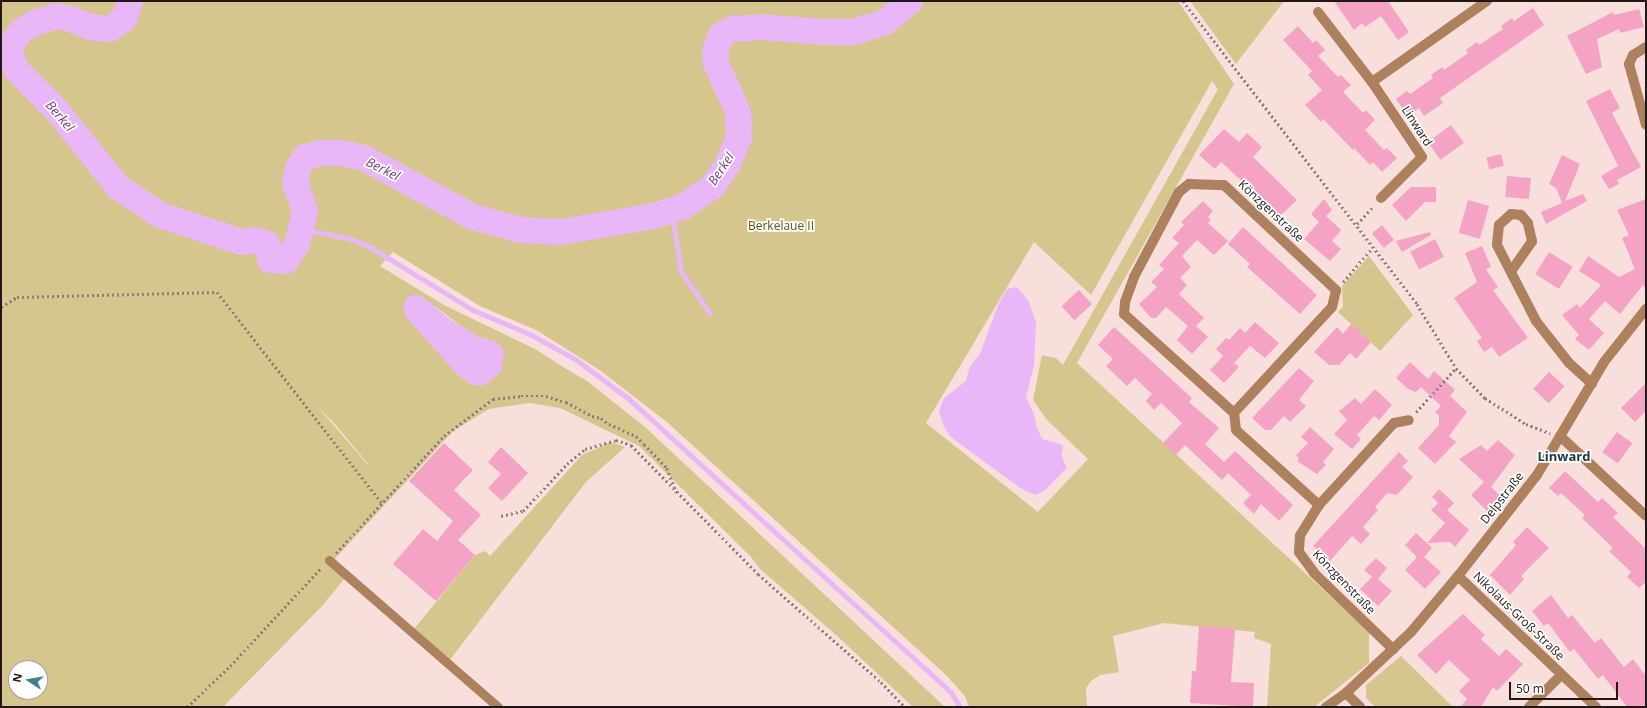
<!DOCTYPE html>
<html>
<head>
<meta charset="utf-8">
<style>
  body { margin:0 }
  #map { position:relative; width:1647px; height:708px; overflow:hidden; background:#f9dfdb; font-family:"Open Sans",sans-serif }
  div>[style] { position:absolute }
  [style*='--x'] { left:calc(var(--x)*1px); top:calc(var(--y)*1px); width:calc(var(--w)*1px); rotate:calc(var(--a)*1deg) }
  .green>* { inset:0; background:#d5c68d }
  .water>* { inset:0; background:#e9b6f7 }
  .stream>* { height:4.5px; margin:-2.25px; padding:0 2.25px; transform-origin:2.25px; border-radius:2.25px; background:#e9b6f7 }
  .river>* { height:26px; margin:-13px; padding:0 13px; transform-origin:13px; border-radius:13px; background:#e9b6f7 }
  .building>* { inset:0; background:#f4a3c5; transform-origin:0 0 }
  .path>* { height:2.5px; margin-top:-1.25px; transform-origin:0; background:repeating-linear-gradient(90deg,#8e7c7a 0 2px,transparent 0 5px) }
  .service>* { height:9px; margin:-4.5px; padding:0 4.5px; transform-origin:4.5px; border-radius:4.5px; background:#ad815d }
  .minor>* { height:10px; margin:-5px; padding:0 5px; transform-origin:5px; border-radius:5px; background:#ad815d }
  span { translate:-50% -50%; white-space:nowrap; text-align:center; line-height:1.15; -webkit-text-stroke:3.5px #fff; paint-order:stroke }
  .street-label { font-size:12px; color:#201716 }
  .park-label { font-size:12px; color:#615315 }
  .water-label { font-size:13px; color:#753985; font-style:italic }
  .neighbourhood-label { font-size:13px; color:#193941; font-weight:700 }
  .frame { position:absolute; inset:0; border:2px solid #201716; pointer-events:none }
  .north { position:absolute; left:8px; top:660px; width:40px; height:40px; box-sizing:border-box; background:#fff; border:1px solid #a6a2a2; border-radius:50%; rotate:282deg; font-size:11px; font-weight:700; line-height:16px; text-align:center; color:#201716 }
  .north::after { content:''; display:block; margin:auto; width:14px; height:18px; background:#3f8292; clip-path:polygon(50% 0,100% 100%,50% 72%,0 100%) }
  .scale { position:absolute; left:1509px; top:682px; width:109px; height:18px; box-sizing:border-box; border:2px solid #201716; border-top:0; padding-left:5px; font-size:12px; line-height:14px; white-space:nowrap; color:#201716; -webkit-text-stroke:3px #fff; paint-order:stroke }
</style>
</head>
<body>
<div id="map">
  <div class="green">
    <i style="clip-path:polygon(evenodd,1px 1px,1178px 1px,1234px 84px,1077px 363px,1369px 632px,1369px 663px,1314px 707px,1267px 707px,1271px 644px,1254px 638px,1255px 632px,1164px 623px,1113px 636px,1119px 672px,1100px 675px,1091px 681px,1086px 688px,1087px 707px,969px 707px,965px 696px,945px 674px,668px 423px,601px 371px,538px 331px,480px 306px,393px 252px,380px 266px,444px 305px,535px 349px,568px 370px,587px 381px,645px 427px,945px 707px,913px 707px,835px 634px,761px 570px,750px 556px,639px 446px,560px 408px,529px 403px,489px 409px,453px 431px,330px 564px,345px 578px,323px 605px,223px 707px,1px 707px,1px 1px,1212px 81px,1218px 89px,1063px 365px,1056px 358px,1042px 355px,1033px 400px,1047px 420px,1088px 459px,1038px 512px,926px 423px,1034px 242px,1091px 295px,1212px 81px,1px 1px,435px 306px,462px 327px,479px 337px,495px 341px,481px 386px,471px 384px,456px 373px,423px 335px,435px 306px,1px 1px,318px 407px,334px 423px,369px 465px,368px 465px,318px 407px,1px 1px,16px 668px,40px 668px,40px 692px,16px 692px,16px 668px)"></i>
    <i style="clip-path:polygon(1190px 1px,1284px 1px,1236px 64px)"></i>
    <i style="clip-path:polygon(1369px 256px,1413px 315px,1380px 351px,1338px 312px,1343px 307px,1342px 286px)"></i>
    <i style="clip-path:polygon(611px 442px,625px 447px,586px 482px,449px 661px,413px 630px,475px 555px,485px 551px,490px 556px,582px 455px)"></i>
    <i style="clip-path:polygon(1401px 656px,1453px 707px,1375px 707px,1366px 698px,1366px 685px)"></i>
  </div>
  <div class="water">
    <i style="clip-path:polygon(1017px 287px,1028px 300px,1036px 322px,1034px 365px,1026px 397px,1034px 414px,1036px 425px,1042px 439px,1061px 444px,1063px 447px,1061px 455px,1067px 468px,1044px 491px,1035px 495px,1020px 488px,952px 438px,944px 427px,939px 411px,944px 398px,966px 381px,970px 366px,980px 354px,998px 305px,1007px 289px)"></i>
    <i style="clip-path:polygon(412px 295px,422px 296px,451px 320px,479px 337px,495px 341px,504px 350px,501px 371px,489px 382px,481px 386px,471px 384px,456px 373px,406px 317px,403px 306px,406px 299px)"></i>
  </div>
  <div class="stream">
    <i style="--x:672;--y:210;--w:62;--a:81.6"></i>
    <i style="--x:681;--y:271;--w:51;--a:55.4"></i>
    <i style="--x:302;--y:229;--w:51;--a:11.3"></i>
    <i style="--x:352;--y:239;--w:22;--a:24"></i>
    <i style="--x:372;--y:248;--w:119;--a:31.5"></i>
    <i style="--x:473;--y:310;--w:62;--a:22.8"></i>
    <i style="--x:530;--y:334;--w:54;--a:29"></i>
    <i style="--x:577;--y:360;--w:64;--a:36.7"></i>
    <i style="--x:628;--y:398;--w:403;--a:42.3"></i>
    <i style="--x:926;--y:669;--w:34;--a:43"></i>
    <i style="--x:951;--y:692;--w:17;--a:59"></i>
  </div>
  <div class="river">
    <i style="--x:130;--y:1;--w:19;--a:108"></i>
    <i style="--x:124;--y:19;--w:18;--a:146"></i>
    <i style="--x:109;--y:29;--w:19;--a:-174"></i>
    <i style="--x:90;--y:27;--w:17;--a:-156"></i>
    <i style="--x:74;--y:20;--w:17;--a:-167"></i>
    <i style="--x:57;--y:16;--w:24;--a:163"></i>
    <i style="--x:34;--y:23;--w:15;--a:148"></i>
    <i style="--x:21;--y:31;--w:15;--a:127"></i>
    <i style="--x:12;--y:43;--w:12;--a:99"></i>
    <i style="--x:10;--y:55;--w:15;--a:67"></i>
    <i style="--x:16;--y:69;--w:62;--a:45.7"></i>
    <i style="--x:59;--y:113;--w:95;--a:51.4"></i>
    <i style="--x:118;--y:187;--w:50;--a:33.7"></i>
    <i style="--x:160;--y:215;--w:85;--a:18.4"></i>
    <i style="--x:241;--y:242;--w:14;--a:-8"></i>
    <i style="--x:255;--y:240;--w:13;--a:18"></i>
    <i style="--x:267;--y:244;--w:16;--a:79"></i>
    <i style="--x:270;--y:260;--w:16;--a:4"></i>
    <i style="--x:286;--y:261;--w:20;--a:-57"></i>
    <i style="--x:297;--y:244;--w:34;--a:-76"></i>
    <i style="--x:305;--y:211;--w:31;--a:-109"></i>
    <i style="--x:295;--y:182;--w:13;--a:-77"></i>
    <i style="--x:298;--y:169;--w:14;--a:-60"></i>
    <i style="--x:305;--y:157;--w:16;--a:-15"></i>
    <i style="--x:320;--y:153;--w:22;--a:0"></i>
    <i style="--x:342;--y:153;--w:23;--a:13"></i>
    <i style="--x:364;--y:158;--w:124;--a:28.4"></i>
    <i style="--x:473;--y:217;--w:50;--a:15.2"></i>
    <i style="--x:521;--y:230;--w:40;--a:2.9"></i>
    <i style="--x:561;--y:232;--w:94;--a:-9.8"></i>
    <i style="--x:654;--y:216;--w:32;--a:-18"></i>
    <i style="--x:684;--y:206;--w:34;--a:-34"></i>
    <i style="--x:712;--y:187;--w:28;--a:-55"></i>
    <i style="--x:728;--y:164;--w:29;--a:-68"></i>
    <i style="--x:739;--y:137;--w:25;--a:-92"></i>
    <i style="--x:738;--y:112;--w:54;--a:-114.2"></i>
    <i style="--x:716;--y:63;--w:12;--a:-95"></i>
    <i style="--x:715;--y:51;--w:17;--a:-69"></i>
    <i style="--x:721;--y:35;--w:13;--a:-29"></i>
    <i style="--x:732;--y:29;--w:30;--a:-4"></i>
    <i style="--x:762;--y:27;--w:61;--a:4.7"></i>
    <i style="--x:823;--y:32;--w:30;--a:0"></i>
    <i style="--x:853;--y:32;--w:34;--a:-17"></i>
    <i style="--x:885;--y:22;--w:33;--a:-40"></i>
  </div>
  <div class="building">
    <i style="clip-path:polygon(1334px 1px,1388px 1px,1409px 32px,1398px 40px,1381px 16px,1365px 27px,1362px 23px,1354px 30px)"></i>
    <i style="clip-path:polygon(1533px 8px,1544px 25px,1440px 98px,1443px 103px,1424px 116px,1419px 108px,1408px 116px,1396px 99px,1407px 91px,1410px 94px,1433px 78px,1431px 75px,1442px 67px,1444px 70px,1468px 53px,1466px 50px,1477px 42px,1479px 45px,1503px 29px,1501px 26px,1512px 18px,1514px 21px)"></i>
    <i style="clip-path:polygon(1639px 9px,1644px 27px,1620px 33px,1619px 29px,1597px 39px,1602px 67px,1586px 74px,1567px 36px,1613px 12px,1614px 15px)"></i>
    <i style="clip-path:polygon(1298px 26px,1313px 43px,1316px 40px,1325px 50px,1318px 56px,1338px 77px,1341px 75px,1351px 85px,1343px 92px,1363px 113px,1366px 110px,1375px 120px,1365px 130px,1384px 150px,1387px 148px,1397px 158px,1382px 172px,1373px 162px,1370px 165px,1354px 148px,1353px 150px,1323px 119px,1321px 122px,1305px 105px,1322px 90px,1308px 75px,1312px 71px,1283px 40px)"></i>
    <i style="clip-path:polygon(1610px 89px,1620px 108px,1612px 113px,1641px 167px,1617px 180px,1619px 184px,1609px 189px,1601px 176px,1618px 166px,1586px 101px)"></i>
    <i style="left:1451px;top:125px;width:22px;height:29px;rotate:54deg"></i>
    <i style="clip-path:polygon(1224px 129px,1239px 142px,1247px 133px,1262px 147px,1253px 157px,1297px 200px,1280px 216px,1221px 162px,1215px 169px,1199px 155px)"></i>
    <i style="left:1501px;top:154px;width:12px;height:15px;rotate:76deg"></i>
    <i style="clip-path:polygon(1562px 155px,1580px 164px,1565px 201px,1583px 194px,1587px 201px,1546px 224px,1541px 212px,1562px 203px,1556px 188px,1549px 184px)"></i>
    <i style="left:1507px;top:176px;width:24px;height:21px;rotate:5deg"></i>
    <i style="clip-path:polygon(1411px 187px,1436px 187px,1436px 202px,1425px 202px,1406px 221px,1392px 205px)"></i>
    <i style="clip-path:polygon(1324px 199px,1332px 210px,1326px 216px,1341px 230px,1332px 241px,1341px 249px,1330px 261px,1304px 239px,1319px 222px,1311px 214px)"></i>
    <i style="clip-path:polygon(1646px 199px,1646px 290px,1643px 285px,1620px 314px,1605px 301px,1589px 319px,1604px 333px,1589px 350px,1575px 339px,1579px 335px,1562px 315px,1577px 304px,1580px 308px,1601px 285px,1579px 271px,1588px 256px,1619px 277px,1635px 269px,1622px 238px,1629px 235px,1617px 210px)"></i>
    <i style="left:1468px;top:200px;width:22px;height:34px;rotate:16deg"></i>
    <i style="clip-path:polygon(1203px 201px,1213px 211px,1208px 217px,1211px 220px,1208px 223px,1228px 241px,1214px 255px,1197px 240px,1182px 256px,1191px 267px,1180px 278px,1187px 285px,1179px 294px,1204px 318px,1196px 326px,1208px 337px,1192px 354px,1177px 340px,1188px 326px,1166px 307px,1156px 318px,1151px 318px,1139px 304px,1157px 287px,1151px 282px,1164px 269px,1159px 265px,1179px 243px,1172px 238px,1184px 225px,1181px 222px)"></i>
    <i style="left:1382px;top:225px;width:19px;height:13px;rotate:51deg"></i>
    <i style="clip-path:polygon(1243px 227px,1317px 295px,1300px 314px,1247px 267px,1250px 264px,1228px 244px)"></i>
    <i style="clip-path:polygon(1430px 232px,1431px 235px,1402px 252px,1396px 241px)"></i>
    <i style="left:1435px;top:239px;width:20px;height:28px;rotate:63deg"></i>
    <i style="clip-path:polygon(1482px 246px,1491px 267px,1486px 269px,1498px 287px,1493px 290px,1528px 338px,1499px 357px,1492px 347px,1484px 352px,1477px 341px,1482px 338px,1454px 298px,1477px 282px,1465px 253px)"></i>
    <i style="left:1549px;top:252px;width:28px;height:26px;rotate:32deg"></i>
    <i style="left:1079px;top:290px;width:19px;height:24px;rotate:47deg"></i>
    <i style="clip-path:polygon(1255px 322px,1279px 343px,1265px 358px,1250px 346px,1234px 363px,1239px 367px,1224px 383px,1210px 370px,1223px 356px,1216px 349px,1226px 338px,1229px 340px,1240px 328px,1245px 333px)"></i>
    <i style="clip-path:polygon(1351px 324px,1371px 342px,1356px 359px,1350px 353px,1339px 365px,1329px 365px,1314px 352px,1337px 327px,1343px 334px)"></i>
    <i style="clip-path:polygon(1114px 327px,1192px 398px,1189px 402px,1219px 428px,1205px 444px,1224px 462px,1235px 451px,1293px 505px,1279px 521px,1261px 504px,1254px 514px,1243px 503px,1251px 495px,1228px 473px,1222px 480px,1185px 445px,1176px 455px,1163px 443px,1182px 423px,1161px 403px,1154px 410px,1146px 401px,1152px 394px,1135px 378px,1127px 386px,1106px 366px,1113px 359px,1098px 345px)"></i>
    <i style="clip-path:polygon(1410px 362px,1428px 379px,1434px 371px,1455px 390px,1450px 396px,1467px 412px,1449px 436px,1456px 442px,1435px 464px,1418px 448px,1439px 425px,1439px 416px,1435px 412px,1441px 406px,1421px 387px,1416px 392px,1408px 389px,1396px 378px)"></i>
    <i style="clip-path:polygon(1299px 368px,1314px 381px,1299px 400px,1306px 406px,1290px 422px,1284px 416px,1271px 430px,1265px 430px,1252px 418px)"></i>
    <i style="left:1549px;top:372px;width:21px;height:23px;rotate:43deg"></i>
    <i style="clip-path:polygon(1646px 383px,1646px 411px,1635px 422px,1621px 408px)"></i>
    <i style="clip-path:polygon(1375px 389px,1392px 405px,1379px 420px,1374px 416px,1357px 435px,1361px 439px,1352px 449px,1334px 434px,1347px 420px,1339px 411px,1355px 398px,1361px 404px)"></i>
    <i style="clip-path:polygon(1310px 427px,1334px 449px,1323px 462px,1326px 465px,1317px 474px,1297px 461px,1299px 458px,1296px 455px,1308px 443px,1301px 437px)"></i>
    <i style="left:1617px;top:432px;width:19px;height:25px;rotate:36deg"></i>
    <i style="clip-path:polygon(1498px 440px,1515px 455px,1491px 487px,1502px 497px,1488px 512px,1471px 495px,1484px 482px,1459px 459px,1481px 445px,1487px 451px)"></i>
    <i style="clip-path:polygon(444px 443px,473px 470px,454px 490px,481px 515px,458px 540px,475px 555px,436px 601px,393px 564px,423px 529px,437px 541px,453px 521px,409px 481px)"></i>
    <i style="clip-path:polygon(501px 447px,528px 473px,502px 501px,488px 488px,501px 474px,488px 462px)"></i>
    <i style="clip-path:polygon(1399px 452px,1408px 461px,1402px 467px,1413px 477px,1397px 495px,1387px 493px,1375px 507px,1378px 510px,1363px 527px,1370px 534px,1361px 544px,1352px 536px,1330px 561px,1313px 546px)"></i>
    <i style="clip-path:polygon(1565px 471px,1598px 502px,1602px 498px,1618px 513px,1613px 517px,1646px 549px,1646px 582px,1639px 588px,1627px 577px,1631px 572px,1609px 551px,1613px 548px,1582px 518px,1585px 515px,1561px 493px,1558px 496px,1549px 488px)"></i>
    <i style="clip-path:polygon(1439px 489px,1454px 503px,1447px 510px,1469px 530px,1455px 547px,1450px 542px,1427px 543px,1445px 523px,1431px 510px,1438px 503px,1432px 497px)"></i>
    <i style="clip-path:polygon(1527px 527px,1549px 548px,1521px 576px,1524px 579px,1510px 595px,1490px 575px,1516px 545px,1513px 542px)"></i>
    <i style="clip-path:polygon(1416px 533px,1432px 548px,1424px 557px,1441px 572px,1425px 589px,1405px 570px,1417px 557px,1405px 545px)"></i>
    <i style="clip-path:polygon(1376px 558px,1387px 568px,1378px 579px,1392px 591px,1378px 606px,1360px 589px,1372px 577px,1364px 570px)"></i>
    <i style="clip-path:polygon(1551px 595px,1568px 618px,1572px 615px,1595px 643px,1601px 638px,1624px 667px,1633px 659px,1646px 676px,1646px 707px,1627px 707px,1603px 675px,1598px 679px,1574px 649px,1570px 652px,1548px 623px,1544px 626px,1532px 611px)"></i>
    <i style="clip-path:polygon(1463px 614px,1485px 635px,1481px 639px,1499px 656px,1506px 649px,1523px 664px,1497px 691px,1493px 687px,1481px 707px,1460px 707px,1467px 699px,1459px 691px,1470px 680px,1449px 660px,1436px 674px,1417px 655px)"></i>
    <i style="clip-path:polygon(1199px 626px,1235px 629px,1231px 682px,1254px 683px,1253px 707px,1190px 703px,1192px 671px,1196px 671px)"></i>
  </div>
  <div class="path">
    <i style="--x:1183;--y:1;--w:383;--a:52.3"></i>
    <i style="--x:1417;--y:304;--w:75;--a:58.6"></i>
    <i style="--x:1456;--y:368;--w:42;--a:46"></i>
    <i style="--x:1485;--y:398;--w:49;--a:32.4"></i>
    <i style="--x:1526;--y:424;--w:26;--a:21"></i>
    <i style="--x:1357;--y:224;--w:25;--a:-47"></i>
    <i style="--x:1343;--y:282;--w:45;--a:-49.5"></i>
    <i style="--x:1;--y:307;--w:19;--a:-32"></i>
    <i style="--x:17;--y:297;--w:200;--a:-1.4"></i>
    <i style="--x:217;--y:292;--w:268;--a:52"></i>
    <i style="--x:1416;--y:412;--w:59;--a:-47.7"></i>
    <i style="--x:501;--y:516;--w:23;--a:-13"></i>
    <i style="--x:523;--y:511;--w:64;--a:-46.9"></i>
    <i style="--x:567;--y:464;--w:23;--a:-40"></i>
    <i style="--x:585;--y:449;--w:32;--a:-16"></i>
    <i style="--x:616;--y:440;--w:16;--a:18"></i>
    <i style="--x:631;--y:445;--w:181;--a:45.4"></i>
    <i style="--x:758;--y:574;--w:164;--a:41.3"></i>
    <i style="--x:881;--y:682;--w:35;--a:46"></i>
    <i style="--x:336;--y:553;--w:159;--a:-47.3"></i>
    <i style="--x:444;--y:436;--w:61;--a:-37.1"></i>
    <i style="--x:493;--y:399;--w:28;--a:-6"></i>
    <i style="--x:521;--y:396;--w:25;--a:0"></i>
    <i style="--x:546;--y:396;--w:21;--a:17"></i>
    <i style="--x:566;--y:402;--w:30;--a:28"></i>
    <i style="--x:592;--y:416;--w:9;--a:13"></i>
    <i style="--x:601;--y:418;--w:10;--a:37"></i>
    <i style="--x:609;--y:424;--w:30;--a:24"></i>
    <i style="--x:636;--y:436;--w:11;--a:45"></i>
    <i style="--x:644;--y:444;--w:33;--a:46"></i>
    <i style="--x:667;--y:468;--w:26;--a:69"></i>
    <i style="--x:187;--y:707;--w:59;--a:-43.6"></i>
    <i style="--x:230;--y:666;--w:134;--a:-47.1"></i>
  </div>
  <div class="service">
    <i style="--x:329;--y:560;--w:224;--a:41"></i>
  </div>
  <div class="minor">
    <i style="--x:1318;--y:12;--w:88;--a:52.4"></i>
    <i style="--x:1372;--y:82;--w:90;--a:56.3"></i>
    <i style="--x:1422;--y:157;--w:58;--a:135"></i>
    <i style="--x:1646;--y:47;--w:15;--a:148"></i>
    <i style="--x:1633;--y:55;--w:10;--a:114"></i>
    <i style="--x:1629;--y:64;--w:63;--a:74.4"></i>
    <i style="--x:1372;--y:82;--w:141;--a:-35.2"></i>
    <i style="--x:1512;--y:270;--w:35;--a:-55"></i>
    <i style="--x:1532;--y:241;--w:18;--a:-103"></i>
    <i style="--x:1528;--y:223;--w:11;--a:-131"></i>
    <i style="--x:1521;--y:215;--w:10;--a:-174"></i>
    <i style="--x:1511;--y:214;--w:16;--a:137"></i>
    <i style="--x:1499;--y:225;--w:20;--a:96"></i>
    <i style="--x:1497;--y:245;--w:85;--a:62.8"></i>
    <i style="--x:1536;--y:321;--w:53;--a:51.8"></i>
    <i style="--x:1569;--y:363;--w:31;--a:42"></i>
    <i style="--x:1234;--y:413;--w:148;--a:-138"></i>
    <i style="--x:1124;--y:314;--w:12;--a:-85"></i>
    <i style="--x:1125;--y:302;--w:27;--a:-70"></i>
    <i style="--x:1134;--y:277;--w:96;--a:-62.1"></i>
    <i style="--x:1179;--y:192;--w:13;--a:-39"></i>
    <i style="--x:1189;--y:184;--w:35;--a:2"></i>
    <i style="--x:1224;--y:185;--w:154;--a:43.2"></i>
    <i style="--x:1336;--y:290;--w:17;--a:103"></i>
    <i style="--x:1332;--y:307;--w:144;--a:132.8"></i>
    <i style="--x:1234;--y:413;--w:17;--a:83"></i>
    <i style="--x:1236;--y:430;--w:112;--a:42.1"></i>
    <i style="--x:1319;--y:505;--w:36;--a:122"></i>
    <i style="--x:1300;--y:536;--w:16;--a:94"></i>
    <i style="--x:1299;--y:552;--w:26;--a:54"></i>
    <i style="--x:1314;--y:573;--w:110;--a:43.9"></i>
    <i style="--x:1560;--y:436;--w:117;--a:42.9"></i>
    <i style="--x:1319;--y:505;--w:111;--a:-47.6"></i>
    <i style="--x:1394;--y:423;--w:15;--a:-11"></i>
    <i style="--x:1458;--y:576;--w:190;--a:43.5"></i>
    <i style="--x:1346;--y:693;--w:20;--a:45"></i>
    <i style="--x:1326;--y:707;--w:24;--a:-35"></i>
    <i style="--x:1346;--y:693;--w:89;--a:-43.2"></i>
    <i style="--x:1411;--y:632;--w:73;--a:-50"></i>
    <i style="--x:1458;--y:576;--w:128;--a:-52"></i>
    <i style="--x:1537;--y:475;--w:131;--a:-59.3"></i>
    <i style="--x:1604;--y:362;--w:68;--a:-51.6"></i>
    <i style="--x:1529;--y:707;--w:45;--a:-45"></i>
  </div>
  <div class="street-label">
    <span style="left:1417px;top:126px;rotate:57deg">Linward</span>
    <span style="left:1271px;top:211px;rotate:43deg">Könzgenstraße</span>
    <span style="left:1502px;top:498px;rotate:-52deg">Delpstraße</span>
    <span style="left:1344px;top:582px;rotate:46deg">Könzgenstraße</span>
    <span style="left:1519px;top:616px;rotate:44deg">Nikolaus-Groß-Straße</span>
  </div>
  <div class="park-label">
    <span style="left:781px;top:226px">Berkelaue II</span>
  </div>
  <div class="water-label">
    <span style="left:60px;top:116px;rotate:49deg">Berkel</span>
    <span style="left:383px;top:169px;rotate:27deg">Berkel</span>
    <span style="left:721px;top:169px;rotate:-57deg">Berkel</span>
  </div>
  <div class="neighbourhood-label">
    <span style="left:1564px;top:456px">Linward</span>
  </div>
  <div class="frame"></div>
  <div class="north">N</div>
  <div class="scale">50 m</div>
</div>
</body>
</html>
